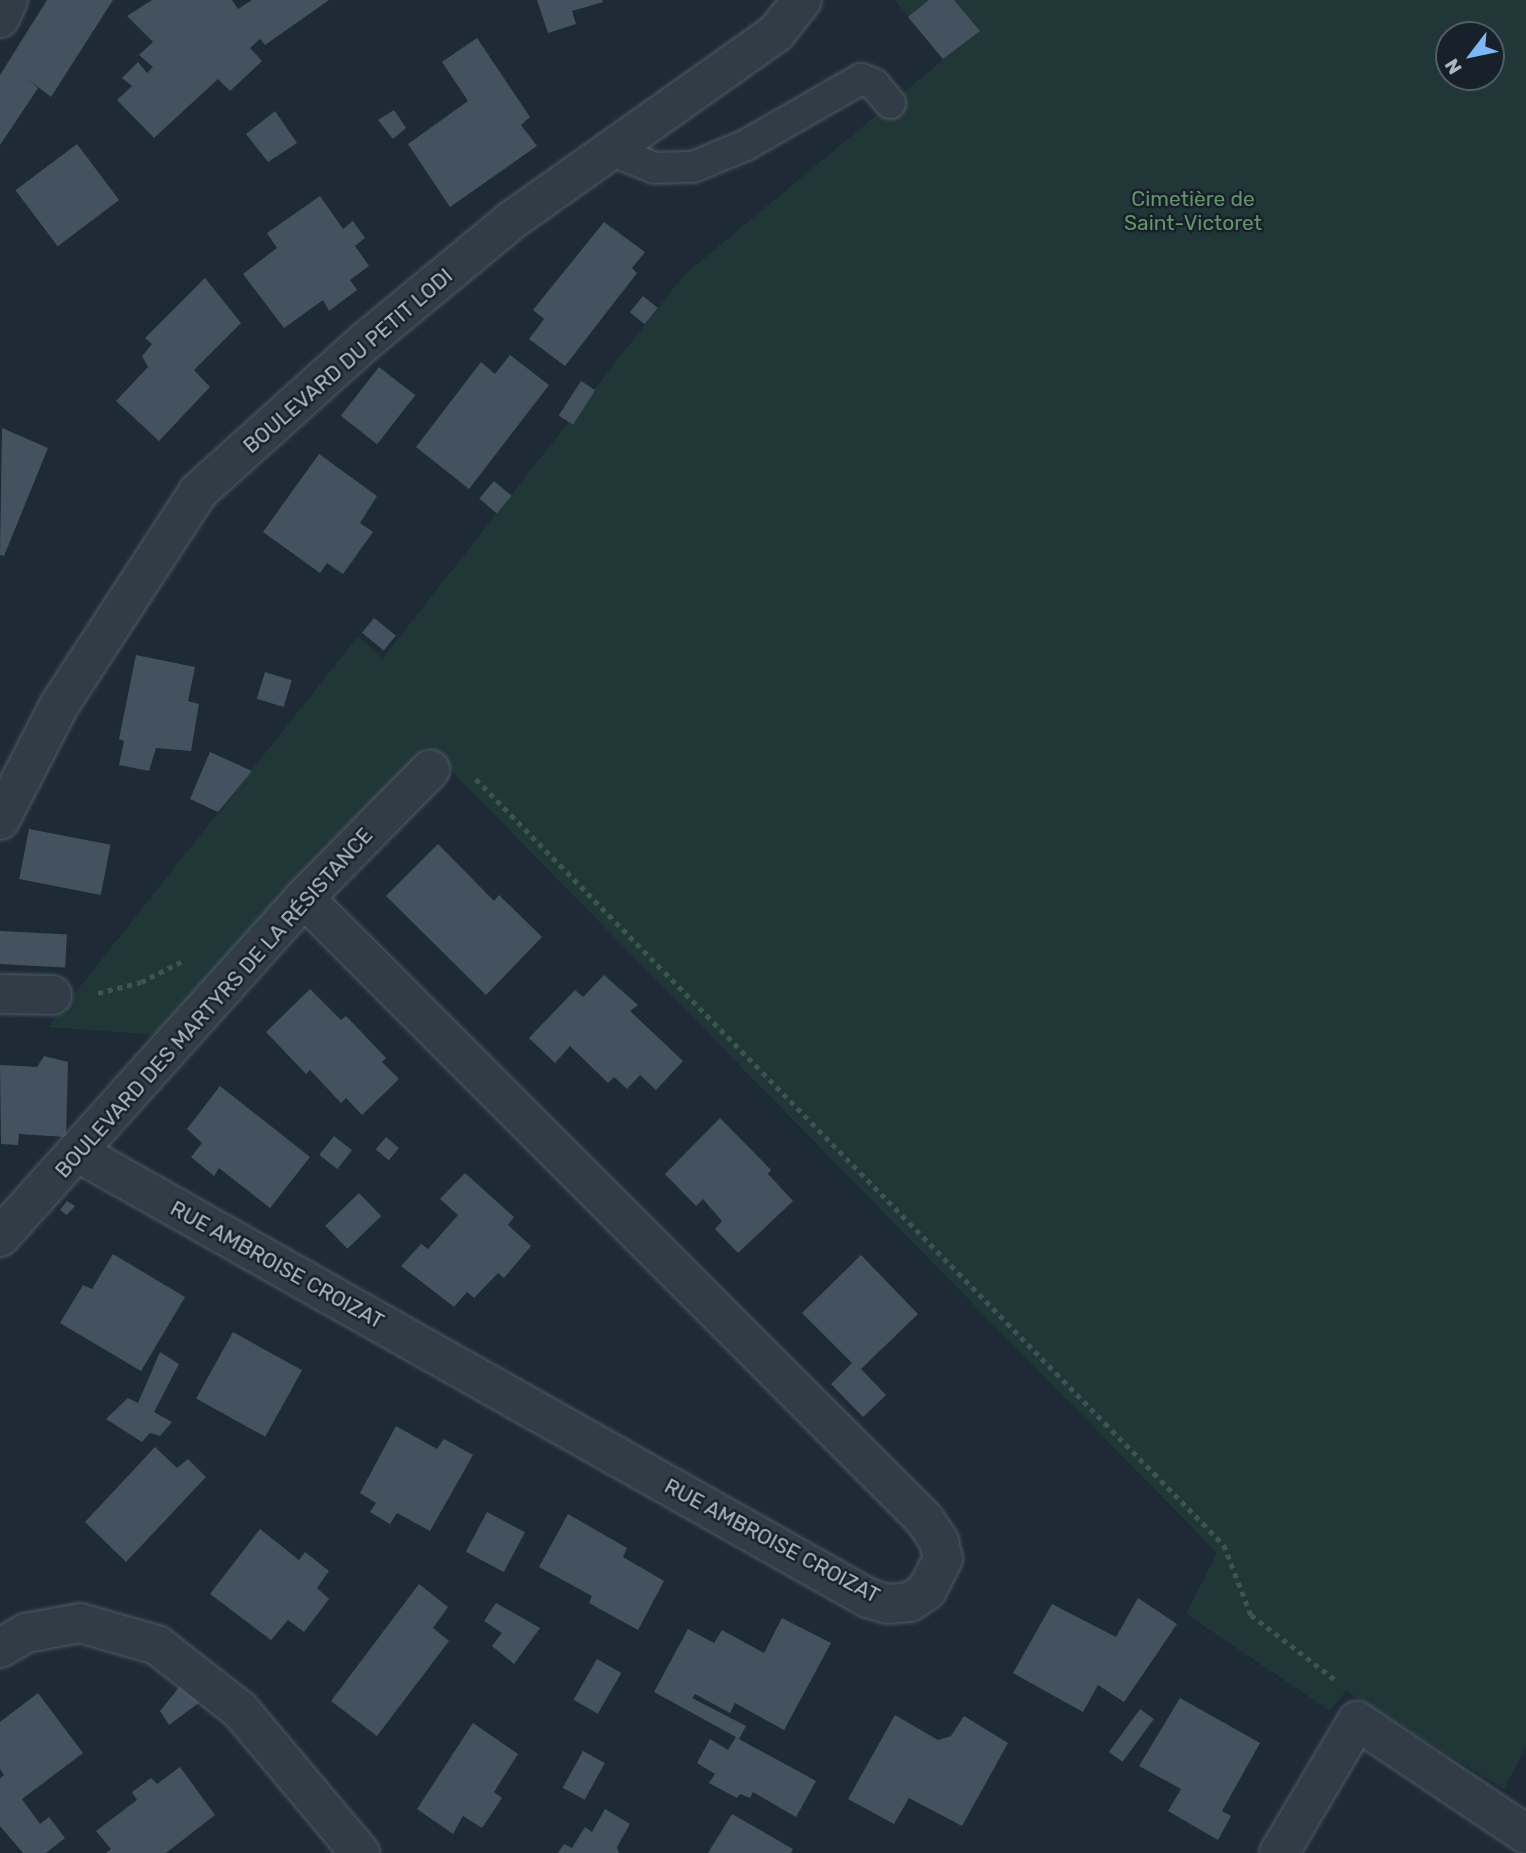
<!DOCTYPE html>
<html>
<head>
<meta charset="utf-8">
<style>
  body { margin:0 }
  #map { position:relative; width:1526px; height:1853px; overflow:hidden; background:#1e2a36; font-family:Rubik,sans-serif }
  div>[style] { position:absolute }
  [style*='--x'] { left:calc(var(--x)*1px); top:calc(var(--y)*1px); width:calc(var(--w)*1px); rotate:calc(var(--a)*1deg) }
  .green>* { inset:0; background:#203637 }
  .building>* { inset:0; background:#445260; transform-origin:0 0 }
  .path>* { height:4.5px; margin-top:-2.25px; transform-origin:0; background:repeating-linear-gradient(90deg,#3e5354 0 5px,transparent 0 10px) }
  .roads { filter:drop-shadow(0 0 2px #4f5a65) drop-shadow(0 0 2px #4f5a65) }
  .service>* { height:30px; margin:-15px; padding:0 15px; transform-origin:15px; border-radius:15px; background:#323c46 }
  .minor>* { height:38px; margin:-19px; padding:0 19px; transform-origin:19px; border-radius:19px; background:#323c46 }
  span { translate:-50% -50%; white-space:nowrap; text-align:center; line-height:1.15; -webkit-text-stroke:5px #18212a; paint-order:stroke }
  .park-label { font-size:21px; color:#63946a }
  .street-label { font-size:21px; color:#abb7c4 }
  .north { position:absolute; left:1435px; top:21px; width:70px; height:70px; box-sizing:border-box; background:#18212a; border:2px solid #535d68; border-radius:50%; rotate:238deg; font-size:19px; font-weight:700; line-height:28px; text-align:center; color:#abb7c4 }
  .north::after { content:''; display:block; margin:auto; width:24px; height:32px; background:#7bb7f9; clip-path:polygon(50% 0,100% 100%,50% 72%,0 100%) }
</style>
</head>
<body>
<div id="map">
  <div class="green">
    <i style="clip-path:polygon(evenodd,895px 0,1526px 0,1526px 1747px,1504px 1789px,1346px 1691px,1330px 1711px,1186px 1614px,1217px 1553px,427px 746px,159px 1035px,48px 1027px,358px 636px,383px 658px,684px 275px,943px 60px,895px 0,1449px 35px,1491px 35px,1491px 77px,1449px 77px,1449px 35px)"></i>
  </div>
  <div class="building">
    <i style="clip-path:polygon(47px 0,113px 0,51px 97px,28px 79px,38px 88px,0 145px,0 75px)"></i>
    <i style="clip-path:polygon(152px 0,232px 0,238px 9px,252px 0,329px 0,265px 45px,260px 39px,250px 48px,262px 61px,230px 91px,218px 79px,154px 138px,117px 100px,132px 86px,122px 78px,138px 62px,147px 73px,153px 67px,139px 55px,153px 42px,127px 16px)"></i>
    <i style="clip-path:polygon(537px 0,602px 0,603px 2px,572px 11px,576px 24px,548px 33px)"></i>
    <i style="clip-path:polygon(929px 0,954px 0,980px 31px,943px 59px,908px 17px)"></i>
    <i style="clip-path:polygon(477px 38px,530px 117px,521px 125px,537px 146px,450px 207px,408px 144px,468px 101px,442px 62px)"></i>
    <i style="clip-path:polygon(394px 110px,406px 128px,393px 139px,378px 120px)"></i>
    <i style="clip-path:polygon(275px 111px,297px 143px,268px 162px,246px 134px)"></i>
    <i style="left:77px;top:144px;width:70px;height:77px;rotate:53deg"></i>
    <i style="clip-path:polygon(320px 196px,343px 229px,353px 221px,365px 238px,355px 246px,369px 266px,350px 280px,357px 290px,329px 311px,323px 300px,284px 328px,243px 274px,277px 248px,267px 233px)"></i>
    <i style="clip-path:polygon(604px 222px,645px 252px,632px 268px,637px 273px,565px 366px,529px 339px,544px 319px,533px 310px)"></i>
    <i style="clip-path:polygon(205px 278px,241px 323px,194px 370px,210px 387px,159px 441px,116px 401px,148px 367px,142px 356px,152px 344px,145px 338px)"></i>
    <i style="left:643px;top:296px;width:19px;height:21px;rotate:39deg"></i>
    <i style="clip-path:polygon(510px 355px,549px 385px,469px 489px,416px 447px,481px 362px,495px 374px)"></i>
    <i style="left:379px;top:367px;width:46px;height:62px;rotate:38deg"></i>
    <i style="left:581px;top:381px;width:17px;height:41px;rotate:33deg"></i>
    <i style="clip-path:polygon(2px 428px,48px 448px,4px 556px,0 555px)"></i>
    <i style="clip-path:polygon(319px 454px,377px 496px,360px 523px,373px 532px,343px 574px,327px 563px,320px 573px,263px 532px)"></i>
    <i style="left:494px;top:481px;width:23px;height:23px;rotate:40deg"></i>
    <i style="left:374px;top:618px;width:28px;height:19px;rotate:39deg"></i>
    <i style="clip-path:polygon(136px 655px,195px 667px,188px 701px,199px 704px,191px 751px,156px 748px,149px 771px,119px 765px,124px 741px,119px 739px)"></i>
    <i style="left:265px;top:672px;width:28px;height:28px;rotate:17deg"></i>
    <i style="clip-path:polygon(210px 752px,252px 771px,218px 812px,190px 799px)"></i>
    <i style="left:29px;top:829px;width:83px;height:51px;rotate:11deg"></i>
    <i style="clip-path:polygon(438px 844px,494px 901px,499px 895px,542px 937px,486px 995px,386px 896px)"></i>
    <i style="left:0;top:931px;width:67px;height:33px;rotate:3deg"></i>
    <i style="clip-path:polygon(604px 975px,638px 1005px,630px 1011px,683px 1061px,656px 1090px,640px 1075px,627px 1089px,614px 1077px,608px 1083px,570px 1046px,555px 1063px,529px 1038px,575px 990px,583px 997px)"></i>
    <i style="clip-path:polygon(310px 989px,341px 1020px,346px 1016px,386px 1058px,382px 1062px,399px 1079px,362px 1115px,346px 1098px,341px 1103px,310px 1070px,306px 1074px,266px 1032px)"></i>
    <i style="clip-path:polygon(44px 1056px,68px 1062px,66px 1137px,19px 1134px,18px 1145px,1px 1144px,0 1065px,37px 1067px)"></i>
    <i style="clip-path:polygon(220px 1086px,310px 1157px,270px 1208px,219px 1168px,214px 1176px,191px 1157px,202px 1143px,187px 1129px)"></i>
    <i style="clip-path:polygon(720px 1118px,771px 1170px,768px 1174px,793px 1201px,738px 1253px,715px 1229px,722px 1221px,703px 1199px,696px 1206px,665px 1174px)"></i>
    <i style="left:334px;top:1136px;width:23px;height:24px;rotate:38deg"></i>
    <i style="left:386px;top:1137px;width:17px;height:16px;rotate:40deg"></i>
    <i style="clip-path:polygon(465px 1173px,514px 1217px,508px 1225px,531px 1246px,504px 1278px,498px 1273px,474px 1298px,467px 1292px,454px 1307px,401px 1266px,421px 1244px,428px 1249px,458px 1215px,440px 1199px)"></i>
    <i style="left:359px;top:1193px;width:32px;height:47px;rotate:46deg"></i>
    <i style="clip-path:polygon(67px 1201px,75px 1206px,67px 1215px,60px 1210px)"></i>
    <i style="clip-path:polygon(113px 1254px,185px 1297px,141px 1371px,60px 1323px,83px 1285px,92px 1289px)"></i>
    <i style="clip-path:polygon(861px 1255px,918px 1314px,861px 1369px,886px 1395px,863px 1417px,831px 1384px,852px 1363px,802px 1313px)"></i>
    <i style="left:233px;top:1332px;width:79px;height:76px;rotate:29deg"></i>
    <i style="clip-path:polygon(160px 1352px,179px 1364px,154px 1412px,172px 1422px,160px 1436px,150px 1433px,142px 1442px,106px 1419px,128px 1398px,138px 1403px)"></i>
    <i style="clip-path:polygon(396px 1426px,437px 1449px,444px 1439px,473px 1455px,430px 1531px,397px 1513px,390px 1524px,370px 1512px,376px 1503px,360px 1493px)"></i>
    <i style="clip-path:polygon(155px 1447px,177px 1468px,188px 1459px,206px 1477px,126px 1562px,85px 1522px)"></i>
    <i style="left:487px;top:1512px;width:43px;height:45px;rotate:28deg"></i>
    <i style="clip-path:polygon(568px 1514px,627px 1548px,623px 1557px,664px 1581px,638px 1630px,589px 1603px,592px 1596px,539px 1567px)"></i>
    <i style="clip-path:polygon(260px 1529px,299px 1560px,305px 1552px,329px 1571px,317px 1588px,329px 1599px,304px 1632px,288px 1620px,271px 1640px,210px 1594px)"></i>
    <i style="clip-path:polygon(419px 1584px,448px 1607px,433px 1628px,449px 1641px,377px 1736px,331px 1701px)"></i>
    <i style="clip-path:polygon(1138px 1598px,1177px 1624px,1124px 1702px,1098px 1685px,1083px 1712px,1013px 1673px,1052px 1604px,1116px 1637px)"></i>
    <i style="clip-path:polygon(496px 1603px,540px 1628px,514px 1664px,492px 1646px,502px 1633px,484px 1621px)"></i>
    <i style="clip-path:polygon(782px 1618px,831px 1643px,784px 1730px,735px 1703px,730px 1713px,695px 1694px,692px 1698px,746px 1726px,739px 1739px,816px 1781px,796px 1817px,753px 1792px,750px 1798px,740px 1794px,737px 1798px,709px 1783px,715px 1774px,697px 1763px,710px 1739px,728px 1750px,736px 1737px,654px 1692px,688px 1629px,714px 1643px,722px 1630px,764px 1653px)"></i>
    <i style="left:597px;top:1659px;width:28px;height:47px;rotate:30deg"></i>
    <i style="clip-path:polygon(180px 1686px,200px 1702px,169px 1725px,160px 1711px)"></i>
    <i style="clip-path:polygon(38px 1693px,83px 1753px,22px 1799px,40px 1824px,49px 1817px,65px 1838px,46px 1853px,23px 1853px,0 1826px,0 1778px,4px 1775px,0 1769px,0 1722px)"></i>
    <i style="clip-path:polygon(1180px 1698px,1260px 1743px,1222px 1811px,1231px 1816px,1218px 1840px,1168px 1811px,1181px 1789px,1139px 1766px)"></i>
    <i style="left:1140px;top:1709px;width:17px;height:53px;rotate:36deg"></i>
    <i style="clip-path:polygon(895px 1715px,938px 1740px,951px 1736px,964px 1716px,1008px 1743px,962px 1826px,909px 1798px,894px 1824px,848px 1799px)"></i>
    <i style="clip-path:polygon(473px 1723px,518px 1754px,494px 1792px,502px 1798px,482px 1828px,463px 1816px,453px 1834px,417px 1809px)"></i>
    <i style="left:583px;top:1751px;width:25px;height:42px;rotate:29deg"></i>
    <i style="clip-path:polygon(180px 1767px,215px 1815px,166px 1853px,106px 1853px,111px 1849px,96px 1831px,137px 1800px,132px 1792px,151px 1778px,157px 1784px)"></i>
    <i style="clip-path:polygon(605px 1809px,630px 1824px,617px 1847px,619px 1853px,558px 1853px,564px 1844px,572px 1848px,585px 1827px,592px 1832px)"></i>
    <i style="clip-path:polygon(732px 1814px,793px 1849px,791px 1853px,708px 1853px)"></i>
  </div>
  <div class="path">
    <i style="--x:476;--y:779;--w:1071;--a:45.68"></i>
    <i style="--x:1224;--y:1545;--w:75;--a:68.9"></i>
    <i style="--x:1251;--y:1615;--w:108;--a:37.5"></i>
    <i style="--x:98;--y:993;--w:44;--a:-14.3"></i>
    <i style="--x:141;--y:982;--w:45;--a:-26.6"></i>
  </div>
  <div class="roads">
    <div class="service">
      <i style="--x:610;--y:150;--w:48;--a:21.8"></i>
      <i style="--x:655;--y:168;--w:38;--a:-2"></i>
      <i style="--x:693;--y:167;--w:57;--a:-22.5"></i>
      <i style="--x:746;--y:145;--w:133;--a:-29.9"></i>
      <i style="--x:861;--y:79;--w:14;--a:21"></i>
      <i style="--x:874;--y:84;--w:25;--a:50"></i>
    </div>
    <div class="minor">
      <i style="--x:0;--y:18;--w:20;--a:-66"></i>
      <i style="--x:0;--y:820;--w:131;--a:-62.7"></i>
      <i style="--x:60;--y:704;--w:253;--a:-56.9"></i>
      <i style="--x:198;--y:492;--w:227;--a:-42"></i>
      <i style="--x:367;--y:340;--w:188;--a:-39.6"></i>
      <i style="--x:512;--y:220;--w:324;--a:-35.3"></i>
      <i style="--x:776;--y:33;--w:42;--a:-51.8"></i>
      <i style="--x:0;--y:994;--w:52;--a:1.1"></i>
      <i style="--x:77;--y:1152;--w:908;--a:29.42"></i>
      <i style="--x:868;--y:1598;--w:21;--a:17"></i>
      <i style="--x:888;--y:1604;--w:22;--a:-5"></i>
      <i style="--x:910;--y:1602;--w:21;--a:-35"></i>
      <i style="--x:927;--y:1590;--w:35;--a:-63"></i>
      <i style="--x:943;--y:1559;--w:18;--a:-103"></i>
      <i style="--x:939;--y:1541;--w:25;--a:-124"></i>
      <i style="--x:925;--y:1520;--w:879;--a:-134.95"></i>
      <i style="--x:0;--y:1237;--w:455;--a:-48.1"></i>
      <i style="--x:304;--y:898;--w:180;--a:-45.5"></i>
      <i style="--x:0;--y:1648;--w:30;--a:-30"></i>
      <i style="--x:26;--y:1633;--w:55;--a:-10.5"></i>
      <i style="--x:80;--y:1623;--w:80;--a:15.9"></i>
      <i style="--x:157;--y:1645;--w:105;--a:38.1"></i>
      <i style="--x:240;--y:1710;--w:187;--a:50"></i>
      <i style="--x:1279;--y:1853;--w:153;--a:-59.4"></i>
      <i style="--x:1357;--y:1721;--w:203;--a:33.8"></i>
    </div>
  </div>
  <div class="park-label">
    <span style="left:1193px;top:211px">Cimetière de<br>Saint-Victoret</span>
  </div>
  <div class="street-label">
    <span style="left:348px;top:361px;rotate:-41deg">BOULEVARD DU PETIT LODI</span>
    <span style="left:214px;top:1003px;rotate:-48deg">BOULEVARD DES MARTYRS DE LA RÉSISTANCE</span>
    <span style="left:277px;top:1265px;rotate:29deg">RUE AMBROISE CROIZAT</span>
    <span style="left:772px;top:1541px;rotate:28deg">RUE AMBROISE CROIZAT</span>
  </div>
  <div class="north">N</div>
</div>
</body>
</html>
